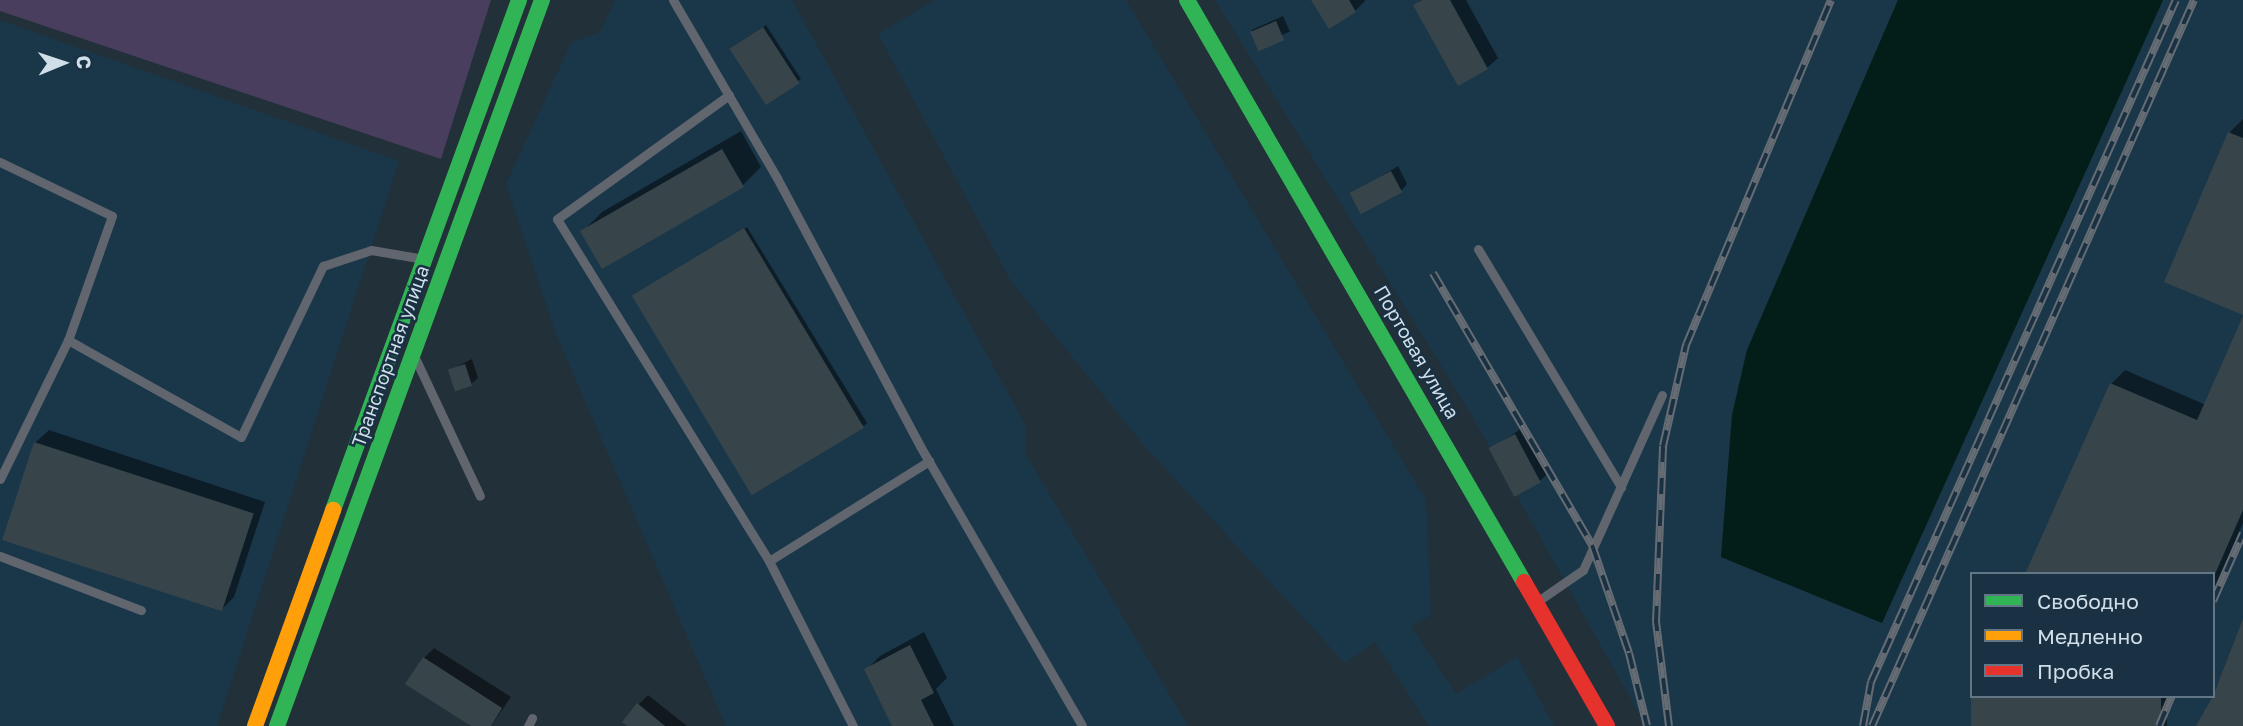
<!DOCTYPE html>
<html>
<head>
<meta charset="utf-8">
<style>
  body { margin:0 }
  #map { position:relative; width:2243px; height:726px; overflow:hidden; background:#223039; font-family:"Golos Text",sans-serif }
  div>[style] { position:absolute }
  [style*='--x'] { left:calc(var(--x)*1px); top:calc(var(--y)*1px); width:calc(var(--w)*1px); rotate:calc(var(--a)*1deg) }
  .built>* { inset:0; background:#1a374a }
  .green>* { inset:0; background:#493e5d }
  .water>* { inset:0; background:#031d18 }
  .shadow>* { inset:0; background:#0007; transform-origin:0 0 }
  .building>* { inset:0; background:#37454a; transform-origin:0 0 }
  .lane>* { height:9px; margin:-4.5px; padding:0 4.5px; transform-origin:4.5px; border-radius:4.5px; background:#61656e }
  .fast>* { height:16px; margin:-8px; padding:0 8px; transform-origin:8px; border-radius:8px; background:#30b455 }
  .slow>* { height:16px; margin:-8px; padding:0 8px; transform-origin:8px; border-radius:8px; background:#ff9f0a }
  .jam>* { height:16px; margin:-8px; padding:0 8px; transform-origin:8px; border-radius:8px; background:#e5322d }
  .rail>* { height:8px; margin-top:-4px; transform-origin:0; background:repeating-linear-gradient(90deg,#193142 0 16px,#666c73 0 32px); box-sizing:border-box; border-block:2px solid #666c73 }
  span { translate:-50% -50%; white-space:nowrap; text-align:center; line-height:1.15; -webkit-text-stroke:5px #193142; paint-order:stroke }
  .street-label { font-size:19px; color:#d0dee9 }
  .legend { position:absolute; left:1970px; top:572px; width:245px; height:126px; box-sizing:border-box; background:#193142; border:2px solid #627685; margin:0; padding:9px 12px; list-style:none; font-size:21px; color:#d0dee9 }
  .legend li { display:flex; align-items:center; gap:14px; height:35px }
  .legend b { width:35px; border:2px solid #627685 }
  .north { position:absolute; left:28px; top:28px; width:70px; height:70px; -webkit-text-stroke:5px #193142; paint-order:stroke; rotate:88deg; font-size:19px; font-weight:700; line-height:28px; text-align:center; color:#d0dee9 }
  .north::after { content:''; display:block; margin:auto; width:24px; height:32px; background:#d0dee9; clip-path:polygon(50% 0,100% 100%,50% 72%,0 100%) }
</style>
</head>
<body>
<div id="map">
  <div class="built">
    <i style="clip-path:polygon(615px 0,792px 0,1026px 426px,1026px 455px,1188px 726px,726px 726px,556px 334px,506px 184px,571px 43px,600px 32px)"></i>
    <i style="clip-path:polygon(935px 0,1126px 0,1426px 500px,1431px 615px,1411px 626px,1456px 694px,1517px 657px,1554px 726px,1429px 726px,1375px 642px,1345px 663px,1141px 442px,1011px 281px,878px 34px)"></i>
    <i style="clip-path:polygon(evenodd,1215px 0,1898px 0,1747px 350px,1732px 415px,1721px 557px,1882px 623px,2163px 0,2243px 0,2243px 726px,1646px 726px,1471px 414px,1215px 0,1972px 574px,2213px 574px,2213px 696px,1972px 696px,1972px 574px)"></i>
    <i style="clip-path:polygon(0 20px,399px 161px,217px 726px,0 726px)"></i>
  </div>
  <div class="green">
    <i style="clip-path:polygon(0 0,491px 0,441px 159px,0 11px)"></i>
  </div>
  <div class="water">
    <i style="clip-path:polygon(1898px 0,2163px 0,1882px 623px,1721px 557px,1732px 415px,1747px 350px)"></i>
  </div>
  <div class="shadow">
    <i style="clip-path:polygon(1313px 0,1365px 0,1365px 1px,1355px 11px)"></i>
    <i style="clip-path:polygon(1421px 0,1466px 0,1498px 58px,1487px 68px,1415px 5px)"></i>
    <i style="left:1283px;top:16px;width:17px;height:34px;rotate:66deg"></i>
    <i style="clip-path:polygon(766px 25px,801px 79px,798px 81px,734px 46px)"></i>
    <i style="clip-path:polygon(2243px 119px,2243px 313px,2229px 133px)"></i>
    <i style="clip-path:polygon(741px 131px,761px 167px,742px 186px,583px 231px,602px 212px)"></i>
    <i style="clip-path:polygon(1398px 166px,1407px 184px,1401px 191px,1352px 194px)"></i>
    <i style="clip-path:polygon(747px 227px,867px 423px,864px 426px,637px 294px)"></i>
    <i style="clip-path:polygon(2243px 320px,2243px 523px,2213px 591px,2213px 574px,2111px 384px,2125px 370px,2206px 405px)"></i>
    <i style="clip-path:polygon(472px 359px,478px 378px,471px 384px,450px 370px)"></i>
    <i style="clip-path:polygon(1525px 426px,1550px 471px,1540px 481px,1491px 449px)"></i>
    <i style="clip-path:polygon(49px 430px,265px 502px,234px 597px,220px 611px,35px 443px)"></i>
    <i style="clip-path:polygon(2243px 623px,2243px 726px,2198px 726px,2213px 696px)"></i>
    <i style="clip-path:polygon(924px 632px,947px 678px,936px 689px,954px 726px,894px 726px,866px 670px,880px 656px)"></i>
    <i style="clip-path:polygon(434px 648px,511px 697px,491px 726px,475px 726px,424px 658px)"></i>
    <i style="clip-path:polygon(648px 695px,687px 726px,630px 726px,638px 705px)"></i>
    <i style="left:1972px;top:696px;width:195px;height:33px"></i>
  </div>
  <div class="building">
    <i style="clip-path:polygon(1311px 0,1349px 0,1356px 12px,1329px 29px)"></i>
    <i style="clip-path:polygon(1422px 0,1450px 0,1488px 69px,1458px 86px,1413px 5px)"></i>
    <i style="left:1276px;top:21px;width:21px;height:28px;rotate:67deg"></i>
    <i style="left:763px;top:27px;width:67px;height:40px;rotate:57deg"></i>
    <i style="clip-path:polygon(2228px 132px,2243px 138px,2243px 315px,2164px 282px)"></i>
    <i style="left:722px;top:149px;width:44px;height:164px;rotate:60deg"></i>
    <i style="left:1391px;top:171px;width:24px;height:47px;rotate:62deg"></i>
    <i style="left:744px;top:228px;width:233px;height:131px;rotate:59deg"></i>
    <i style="clip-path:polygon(2243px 316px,2243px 510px,2215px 574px,2025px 574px,2110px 383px,2197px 420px)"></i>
    <i style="left:465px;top:364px;width:23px;height:18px;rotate:72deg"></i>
    <i style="left:1515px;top:434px;width:55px;height:30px;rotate:62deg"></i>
    <i style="left:34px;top:442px;width:231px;height:103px;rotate:18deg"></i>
    <i style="clip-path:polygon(2243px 619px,2243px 726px,2196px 726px,2213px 696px)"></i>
    <i style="clip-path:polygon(910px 645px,934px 693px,921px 700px,934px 726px,892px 726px,864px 669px)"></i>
    <i style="clip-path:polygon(423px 657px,502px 708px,491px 726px,471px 726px,405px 684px)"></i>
    <i style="left:1971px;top:696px;width:190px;height:33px"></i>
    <i style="clip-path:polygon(637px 703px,665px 726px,627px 726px,622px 722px)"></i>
  </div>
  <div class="lane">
    <i style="--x:673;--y:0;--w:206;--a:59.7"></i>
    <i style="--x:777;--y:178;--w:304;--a:61.9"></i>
    <i style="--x:920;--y:446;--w:323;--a:59.9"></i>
    <i style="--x:729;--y:95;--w:212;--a:144.2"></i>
    <i style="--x:557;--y:219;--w:402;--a:58.2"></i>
    <i style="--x:0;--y:162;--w:124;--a:25.7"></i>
    <i style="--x:112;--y:216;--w:132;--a:109.5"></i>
    <i style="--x:68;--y:340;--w:198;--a:29.3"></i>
    <i style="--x:241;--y:437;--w:190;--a:-64.4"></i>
    <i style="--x:323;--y:266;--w:51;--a:-18.4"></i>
    <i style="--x:371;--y:250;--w:54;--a:9.6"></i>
    <i style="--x:1478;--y:249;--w:278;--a:59"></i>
    <i style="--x:416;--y:360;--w:150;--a:64.8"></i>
    <i style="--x:0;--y:479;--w:155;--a:-63.9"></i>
    <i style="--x:0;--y:556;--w:151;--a:21"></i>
    <i style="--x:1538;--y:601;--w:55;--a:-34.6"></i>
    <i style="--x:1583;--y:570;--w:192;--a:-65.7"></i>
    <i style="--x:528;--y:726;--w:9;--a:-63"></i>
    <i style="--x:853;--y:726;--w:185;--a:-117"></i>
    <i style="--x:769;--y:561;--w:189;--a:-32"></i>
  </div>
  <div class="fast">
    <i style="--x:1187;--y:0;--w:673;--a:59.93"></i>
    <i style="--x:333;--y:510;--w:543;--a:-69.96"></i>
    <i style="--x:277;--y:726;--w:773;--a:-69.95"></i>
  </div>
  <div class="slow">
    <i style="--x:255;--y:726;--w:230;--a:-70.1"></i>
  </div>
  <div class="jam">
    <i style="--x:1524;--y:582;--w:166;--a:60"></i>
  </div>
  <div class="rail">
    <i style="--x:1433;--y:273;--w:315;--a:59.7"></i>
    <i style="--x:1592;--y:545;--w:114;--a:71.1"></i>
    <i style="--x:1629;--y:653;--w:75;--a:76.1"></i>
    <i style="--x:2213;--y:601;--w:74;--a:-66.2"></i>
    <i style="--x:1669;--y:726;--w:105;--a:-97.1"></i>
    <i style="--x:1656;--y:622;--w:176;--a:-87.7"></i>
    <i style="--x:1663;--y:446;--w:104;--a:-77.2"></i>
    <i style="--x:1686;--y:345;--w:374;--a:-67.2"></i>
    <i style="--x:1863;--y:726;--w:45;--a:-79.7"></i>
    <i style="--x:1871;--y:682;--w:747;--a:-65.91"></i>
    <i style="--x:1872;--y:726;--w:794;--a:-66.08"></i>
    <i style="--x:2159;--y:726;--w:33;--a:-67"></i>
  </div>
  <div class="street-label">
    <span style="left:1417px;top:352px;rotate:60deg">Портовая улица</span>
    <span style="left:390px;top:356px;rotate:-70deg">Транспортная улица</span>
  </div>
  <ul class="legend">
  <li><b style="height:9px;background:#30b455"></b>Свободно</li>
  <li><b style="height:9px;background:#ff9f0a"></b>Медленно</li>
  <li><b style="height:9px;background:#e5322d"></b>Пробка</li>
  </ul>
  <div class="north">С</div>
</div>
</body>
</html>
